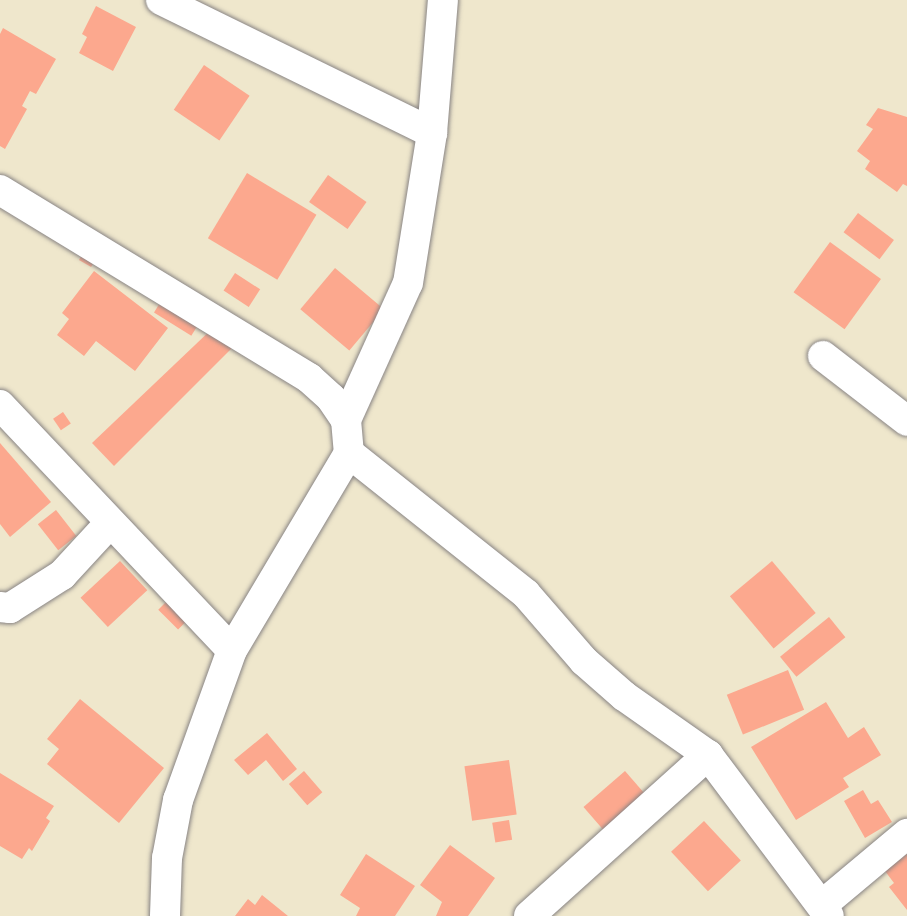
<!DOCTYPE html>
<html>
<head>
<meta charset="utf-8">
<style>
  body { margin:0 }
  #map { position:relative; width:907px; height:916px; overflow:hidden; background:#efe7cc; font-family:"Sorts Mill Goudy",serif }
  div>[style] { position:absolute }
  [style*='--x'] { left:calc(var(--x)*1px); top:calc(var(--y)*1px); width:calc(var(--w)*1px); rotate:calc(var(--a)*1deg) }
  .building>* { inset:0; background:#fca88e; transform-origin:0 0 }
  .roads { filter:drop-shadow(0 0 2px #888484) drop-shadow(0 0 2px #888484) }
  .street>* { height:30px; margin:-15px; padding:0 15px; transform-origin:15px; border-radius:15px; background:#fff }
  span { translate:-50% -50%; white-space:nowrap; text-align:center; line-height:1.15; -webkit-text-stroke:6px #fff; paint-order:stroke }
</style>
</head>
<body>
<div id="map">
  <div class="building">
    <i style="clip-path:polygon(96px 6px,136px 27px,113px 71px,79px 53px,87px 37px,82px 34px)"></i>
    <i style="clip-path:polygon(3px 28px,56px 59px,36px 94px,30px 91px,22px 106px,27px 109px,5px 149px,0 146px,0 34px)"></i>
    <i style="left:204px;top:65px;width:55px;height:54px;rotate:34deg"></i>
    <i style="clip-path:polygon(878px 108px,907px 117px,907px 186px,903px 184px,897px 192px,865px 169px,870px 161px,857px 151px,873px 129px,866px 125px)"></i>
    <i style="left:247px;top:173px;width:81px;height:76px;rotate:31deg"></i>
    <i style="left:328px;top:175px;width:47px;height:33px;rotate:35deg"></i>
    <i style="left:858px;top:213px;width:45px;height:24px;rotate:37deg"></i>
    <i style="left:830px;top:242px;width:63px;height:62px;rotate:36deg"></i>
    <i style="left:83px;top:253px;width:14px;height:8px;rotate:30deg"></i>
    <i style="left:335px;top:268px;width:64px;height:54px;rotate:40deg"></i>
    <i style="clip-path:polygon(94px 271px,168px 328px,135px 371px,96px 341px,84px 356px,57px 335px,69px 319px,62px 313px)"></i>
    <i style="left:235px;top:273px;width:30px;height:21px;rotate:33deg"></i>
    <i style="left:163px;top:298px;width:44px;height:17px;rotate:32deg"></i>
    <i style="clip-path:polygon(216px 325px,236px 344px,114px 466px,92px 443px)"></i>
    <i style="left:63px;top:412px;width:14px;height:12px;rotate:56deg"></i>
    <i style="clip-path:polygon(0 443px,51px 502px,10px 537px,0 524px)"></i>
    <i style="left:56px;top:510px;width:33px;height:23px;rotate:52deg"></i>
    <i style="left:120px;top:561px;width:40px;height:54px;rotate:47deg"></i>
    <i style="left:772px;top:561px;width:68px;height:55px;rotate:50deg"></i>
    <i style="left:171px;top:597px;width:28px;height:18px;rotate:45deg"></i>
    <i style="left:829px;top:617px;width:26px;height:63px;rotate:51deg"></i>
    <i style="left:788px;top:670px;width:43px;height:66px;rotate:68deg"></i>
    <i style="clip-path:polygon(80px 699px,164px 768px,119px 823px,47px 764px,59px 749px,47px 739px)"></i>
    <i style="clip-path:polygon(826px 702px,848px 738px,864px 727px,881px 755px,843px 778px,849px 787px,796px 820px,751px 747px)"></i>
    <i style="clip-path:polygon(267px 733px,297px 769px,283px 781px,266px 760px,248px 775px,234px 760px)"></i>
    <i style="left:509px;top:760px;width:55px;height:45px;rotate:82deg"></i>
    <i style="left:304px;top:771px;width:28px;height:20px;rotate:49deg"></i>
    <i style="left:625px;top:771px;width:44px;height:55px;rotate:49deg"></i>
    <i style="clip-path:polygon(0 773px,54px 806px,46px 818px,50px 821px,32px 851px,29px 848px,22px 859px,0 846px)"></i>
    <i style="clip-path:polygon(863px 790px,871px 804px,878px 800px,892px 822px,865px 838px,844px 801px)"></i>
    <i style="left:509px;top:820px;width:20px;height:17px;rotate:81deg"></i>
    <i style="left:704px;top:821px;width:54px;height:45px;rotate:47deg"></i>
    <i style="clip-path:polygon(450px 845px,495px 878px,468px 916px,436px 916px,442px 902px,420px 885px)"></i>
    <i style="clip-path:polygon(366px 854px,415px 886px,395px 916px,356px 916px,360px 908px,340px 895px)"></i>
    <i style="clip-path:polygon(907px 854px,907px 910px,889px 887px,894px 883px,885px 871px)"></i>
    <i style="clip-path:polygon(262px 895px,288px 916px,235px 916px,248px 899px,255px 905px)"></i>
  </div>
  <div class="roads">
    <div class="street">
      <i style="--x:161;--y:0;--w:302;--a:26.1"></i>
      <i style="--x:0;--y:190;--w:362;--a:31.3"></i>
      <i style="--x:309;--y:378;--w:30;--a:42"></i>
      <i style="--x:331;--y:398;--w:27;--a:56"></i>
      <i style="--x:346;--y:420;--w:33;--a:85"></i>
      <i style="--x:823;--y:356;--w:106;--a:37.7"></i>
      <i style="--x:0;--y:405;--w:337;--a:46.6"></i>
      <i style="--x:232;--y:650;--w:159;--a:109.8"></i>
      <i style="--x:178;--y:800;--w:59;--a:100.7"></i>
      <i style="--x:167;--y:858;--w:58;--a:92"></i>
      <i style="--x:346;--y:420;--w:150;--a:-65.7"></i>
      <i style="--x:408;--y:283;--w:152;--a:-80.9"></i>
      <i style="--x:432;--y:133;--w:133;--a:-85.3"></i>
      <i style="--x:0;--y:607;--w:10;--a:6"></i>
      <i style="--x:10;--y:608;--w:62;--a:-32.4"></i>
      <i style="--x:62;--y:575;--w:69;--a:-47.3"></i>
      <i style="--x:232;--y:650;--w:229;--a:-59.3"></i>
      <i style="--x:349;--y:453;--w:226;--a:38.5"></i>
      <i style="--x:526;--y:594;--w:89;--a:49.1"></i>
      <i style="--x:584;--y:661;--w:53;--a:41.2"></i>
      <i style="--x:624;--y:696;--w:103;--a:35.1"></i>
      <i style="--x:708;--y:755;--w:201;--a:53.1"></i>
      <i style="--x:822;--y:905;--w:111;--a:-39.9"></i>
      <i style="--x:529;--y:916;--w:241;--a:-42"></i>
    </div>
  </div>
</div>
</body>
</html>
